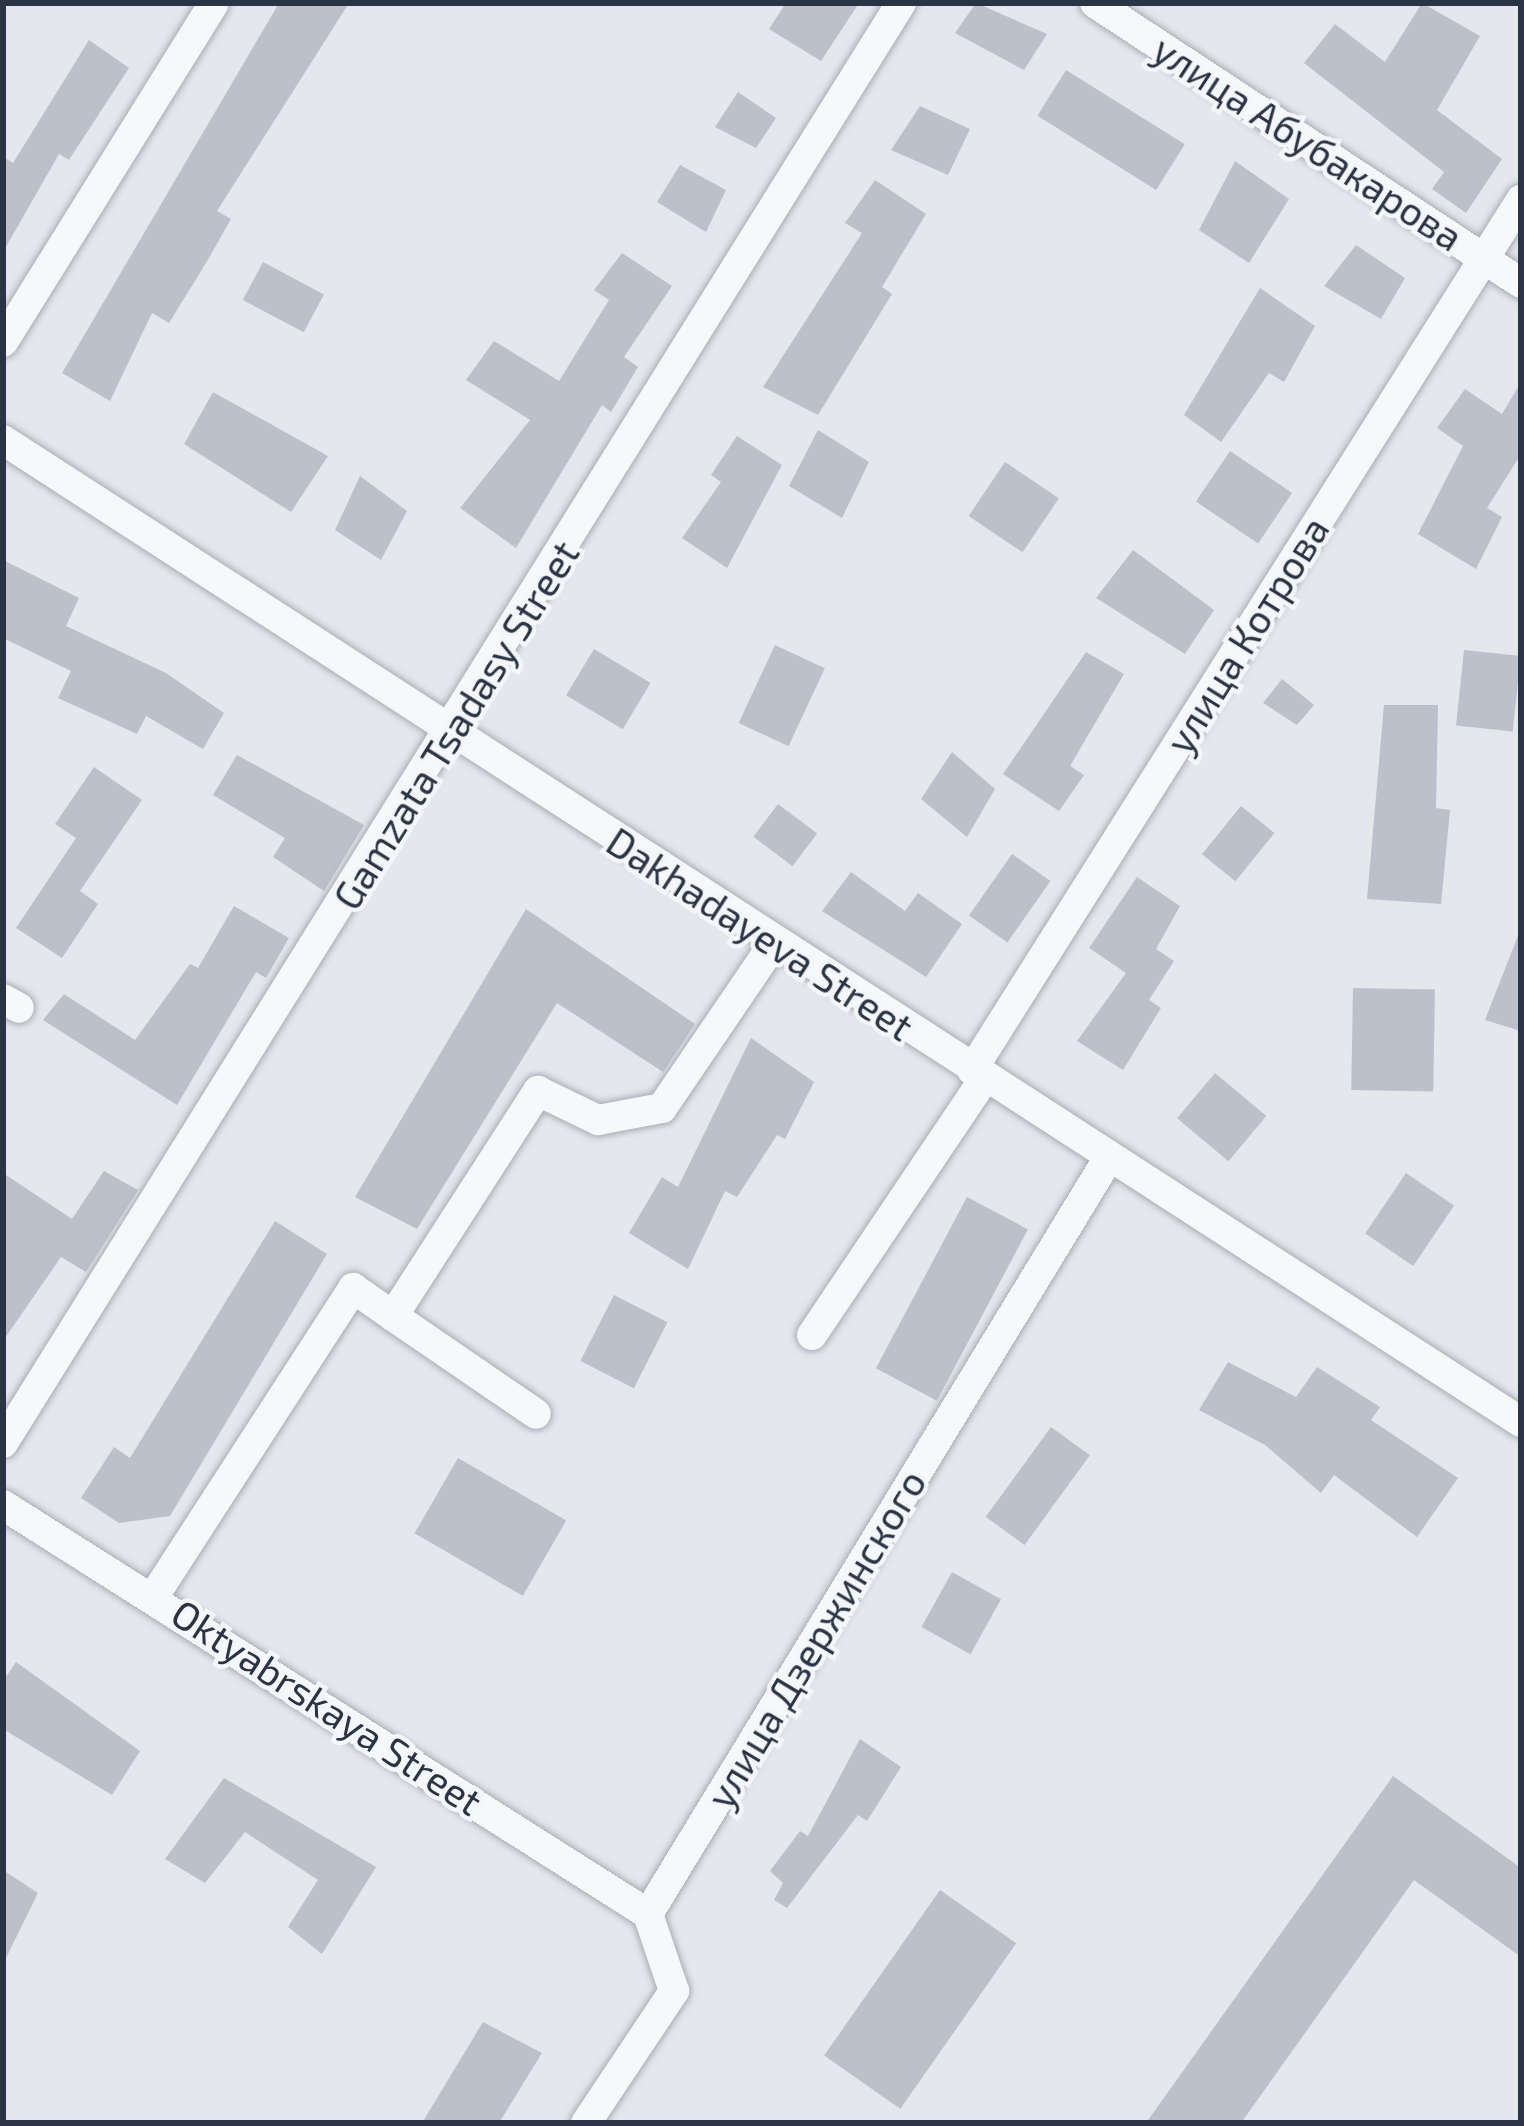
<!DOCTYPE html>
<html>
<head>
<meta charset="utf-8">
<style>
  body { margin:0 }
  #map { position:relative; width:1524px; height:2126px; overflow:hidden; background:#e4e7ec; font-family:"Exo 2",sans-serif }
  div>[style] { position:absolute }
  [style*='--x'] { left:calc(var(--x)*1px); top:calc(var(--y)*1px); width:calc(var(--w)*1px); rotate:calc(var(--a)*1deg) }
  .building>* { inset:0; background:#bbc0ca; transform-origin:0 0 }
  .roads { filter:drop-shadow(0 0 3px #a9aeb7) drop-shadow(0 0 3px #a9aeb7) }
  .street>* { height:30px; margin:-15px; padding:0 15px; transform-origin:15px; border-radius:15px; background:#f7f8fa }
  span { translate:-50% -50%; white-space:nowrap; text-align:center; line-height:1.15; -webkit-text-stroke:9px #f4f6f9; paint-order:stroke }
  .street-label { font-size:39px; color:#2b3445 }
  .frame { position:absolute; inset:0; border:6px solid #2b3445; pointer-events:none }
</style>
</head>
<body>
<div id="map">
  <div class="building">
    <i style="clip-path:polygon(279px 3px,349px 3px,217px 211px,231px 219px,206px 263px,169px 323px,152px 313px,110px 401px,62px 373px)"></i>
    <i style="clip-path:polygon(786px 3px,859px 3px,821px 61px,769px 29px)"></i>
    <i style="clip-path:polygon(976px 3px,1047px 34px,1024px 70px,955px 33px)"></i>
    <i style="clip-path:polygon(1422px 3px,1480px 36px,1437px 110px,1502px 159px,1466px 213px,1432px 189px,1444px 172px,1304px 63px,1335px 24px,1385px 62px)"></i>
    <i style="clip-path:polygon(89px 40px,129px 68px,69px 160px,59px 154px,3px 252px,3px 157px,13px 163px)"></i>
    <i style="left:1066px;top:70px;width:140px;height:54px;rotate:32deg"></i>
    <i style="clip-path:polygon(738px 92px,776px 118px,756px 148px,715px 127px)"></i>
    <i style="clip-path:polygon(920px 106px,970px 129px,948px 175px,891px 150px)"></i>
    <i style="clip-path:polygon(1235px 161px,1289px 199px,1249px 263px,1199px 230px)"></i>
    <i style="clip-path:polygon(680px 165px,726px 190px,706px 232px,657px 202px)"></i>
    <i style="clip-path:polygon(875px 180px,926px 214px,882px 287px,892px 294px,818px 415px,763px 387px,862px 233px,845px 223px)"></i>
    <i style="clip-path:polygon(1356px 245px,1405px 278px,1381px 319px,1324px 286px)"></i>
    <i style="clip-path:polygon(622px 253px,672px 286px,624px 357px,638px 367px,611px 412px,602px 405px,516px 548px,460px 508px,530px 420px,466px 380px,494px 341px,559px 381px,609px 300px,594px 290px)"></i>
    <i style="left:263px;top:262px;width:69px;height:43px;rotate:28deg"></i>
    <i style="clip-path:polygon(1260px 288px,1315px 326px,1284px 382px,1269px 373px,1221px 442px,1184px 415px)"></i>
    <i style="clip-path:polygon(1521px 382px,1521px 454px,1487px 508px,1502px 517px,1476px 569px,1418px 534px,1463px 446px,1437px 428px,1465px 389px,1502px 414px)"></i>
    <i style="clip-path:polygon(213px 392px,328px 456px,291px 512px,184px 444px)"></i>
    <i style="clip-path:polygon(818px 430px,869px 462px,842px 518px,789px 486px)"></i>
    <i style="clip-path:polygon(737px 436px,782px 465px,727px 568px,682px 538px,721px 482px,711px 475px)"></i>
    <i style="left:1230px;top:451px;width:75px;height:61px;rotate:34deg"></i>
    <i style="left:1005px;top:462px;width:65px;height:65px;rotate:34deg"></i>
    <i style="clip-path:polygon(360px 476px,407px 511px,381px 560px,335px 530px)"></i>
    <i style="clip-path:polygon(1133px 550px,1214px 610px,1185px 654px,1096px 598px)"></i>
    <i style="clip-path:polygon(3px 560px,79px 598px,66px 626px,166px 673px,224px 713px,203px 749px,146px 716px,137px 734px,58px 698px,71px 671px,3px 638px)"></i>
    <i style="left:775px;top:645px;width:55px;height:86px;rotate:25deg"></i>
    <i style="left:594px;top:649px;width:66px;height:54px;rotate:31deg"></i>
    <i style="left:1464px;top:650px;width:57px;height:76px;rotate:6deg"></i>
    <i style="clip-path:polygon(1086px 652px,1124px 674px,1070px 766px,1084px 775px,1059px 811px,1003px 774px)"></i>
    <i style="clip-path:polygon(1282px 679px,1314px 705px,1297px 725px,1263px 703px)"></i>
    <i style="clip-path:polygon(1384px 705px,1438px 705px,1436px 808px,1450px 810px,1441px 904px,1367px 899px)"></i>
    <i style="clip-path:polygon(952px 752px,995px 789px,967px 837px,921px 799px)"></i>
    <i style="clip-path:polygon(237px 755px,364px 825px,324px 891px,273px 857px,285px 838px,213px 795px)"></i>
    <i style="clip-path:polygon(94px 767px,142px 800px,80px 891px,98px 904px,62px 958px,16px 928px,76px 838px,55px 824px)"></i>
    <i style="left:778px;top:804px;width:49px;height:41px;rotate:37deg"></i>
    <i style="left:1241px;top:806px;width:43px;height:62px;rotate:39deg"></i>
    <i style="left:1012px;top:854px;width:47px;height:75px;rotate:35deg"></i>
    <i style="clip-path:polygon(851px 872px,905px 911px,918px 893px,962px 924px,926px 977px,822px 911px)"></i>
    <i style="clip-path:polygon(1137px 877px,1180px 906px,1156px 949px,1174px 961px,1149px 1000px,1161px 1008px,1123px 1070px,1077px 1041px,1126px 973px,1089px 948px)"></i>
    <i style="clip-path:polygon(234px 906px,289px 938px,266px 978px,256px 972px,177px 1105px,43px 1020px,64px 994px,135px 1040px,190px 964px,198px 968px)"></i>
    <i style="clip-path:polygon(526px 909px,695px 1024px,663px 1072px,557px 1003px,417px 1229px,355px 1197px)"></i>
    <i style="clip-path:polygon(1519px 933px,1521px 933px,1521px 1031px,1485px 1020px)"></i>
    <i style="left:1353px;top:988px;width:82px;height:102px;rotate:1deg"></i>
    <i style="clip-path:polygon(751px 1038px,814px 1082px,785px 1139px,777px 1135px,737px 1197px,725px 1191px,688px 1269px,629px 1233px,662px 1177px,678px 1187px)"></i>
    <i style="left:1215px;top:1073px;width:67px;height:59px;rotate:40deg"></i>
    <i style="clip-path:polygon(104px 1171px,138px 1190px,86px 1272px,61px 1257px,3px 1341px,3px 1173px,72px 1219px)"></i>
    <i style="left:1406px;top:1173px;width:58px;height:73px;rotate:34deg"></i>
    <i style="left:967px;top:1197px;width:69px;height:194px;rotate:28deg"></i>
    <i style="clip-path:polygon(275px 1221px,327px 1254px,170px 1516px,119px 1523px,81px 1498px,114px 1447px,130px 1458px)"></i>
    <i style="left:614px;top:1295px;width:60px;height:74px;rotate:27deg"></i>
    <i style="clip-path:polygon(1228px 1362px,1296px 1397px,1317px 1367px,1380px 1407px,1371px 1420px,1458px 1478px,1417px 1537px,1334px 1475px,1321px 1493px,1265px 1445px,1199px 1410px)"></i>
    <i style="left:1051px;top:1427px;width:48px;height:111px;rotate:36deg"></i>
    <i style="left:458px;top:1458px;width:125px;height:87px;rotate:30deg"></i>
    <i style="left:952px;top:1572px;width:56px;height:63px;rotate:29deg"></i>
    <i style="clip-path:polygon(16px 1662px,140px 1751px,112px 1795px,3px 1729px,3px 1681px)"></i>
    <i style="clip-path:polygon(860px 1739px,901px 1767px,867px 1821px,858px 1815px,787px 1908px,774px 1900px,783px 1883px,770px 1871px,800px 1831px,808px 1836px)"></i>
    <i style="clip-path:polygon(1393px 1776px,1521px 1868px,1521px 1957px,1414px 1880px,1241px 2123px,1146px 2123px)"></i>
    <i style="clip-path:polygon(224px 1778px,376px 1867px,322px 1954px,288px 1927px,318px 1880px,245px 1832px,205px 1883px,165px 1859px)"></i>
    <i style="clip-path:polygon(3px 1870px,38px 1893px,3px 1964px)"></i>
    <i style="left:940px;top:1890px;width:93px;height:202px;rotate:35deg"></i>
    <i style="clip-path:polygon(483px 2022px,542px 2053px,499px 2123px,422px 2123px)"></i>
  </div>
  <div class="roads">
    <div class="street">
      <i style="--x:1095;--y:3;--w:510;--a:33.32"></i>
      <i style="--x:3;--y:342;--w:399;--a:-58.1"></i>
      <i style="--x:3;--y:440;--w:1808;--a:32.9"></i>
      <i style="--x:3;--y:999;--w:18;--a:29"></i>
      <i style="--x:972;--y:1070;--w:1029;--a:-57.75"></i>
      <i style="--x:393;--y:1316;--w:173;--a:34.4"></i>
      <i style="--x:812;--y:1335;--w:310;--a:-56.1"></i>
      <i style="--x:3;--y:1443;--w:1697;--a:-58.05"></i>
      <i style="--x:3;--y:1505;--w:764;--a:32.38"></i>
      <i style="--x:154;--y:1596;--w:367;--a:-57.1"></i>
      <i style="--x:353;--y:1288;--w:49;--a:35"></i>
      <i style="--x:393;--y:1316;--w:268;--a:-57.2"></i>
      <i style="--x:538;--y:1091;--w:67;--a:25.8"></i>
      <i style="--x:598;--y:1120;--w:65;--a:-10.6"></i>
      <i style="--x:662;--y:1108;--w:199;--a:-55.8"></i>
      <i style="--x:586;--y:2123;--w:159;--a:-56.3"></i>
      <i style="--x:674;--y:1991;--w:81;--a:-108.7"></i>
      <i style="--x:648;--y:1914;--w:884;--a:-58.65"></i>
    </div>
  </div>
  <div class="street-label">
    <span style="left:1308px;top:143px;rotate:33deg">улица Абубакарова</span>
    <span style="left:1247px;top:635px;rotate:-58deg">улица Котрова</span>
    <span style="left:456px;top:725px;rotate:-58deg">Gamzata Tsadasy Street</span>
    <span style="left:760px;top:934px;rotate:33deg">Dakhadayeva Street</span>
    <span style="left:816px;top:1639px;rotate:-59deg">улица Дзержинского</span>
    <span style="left:327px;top:1707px;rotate:33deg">Oktyabrskaya Street</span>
  </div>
  <div class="frame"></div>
</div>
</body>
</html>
